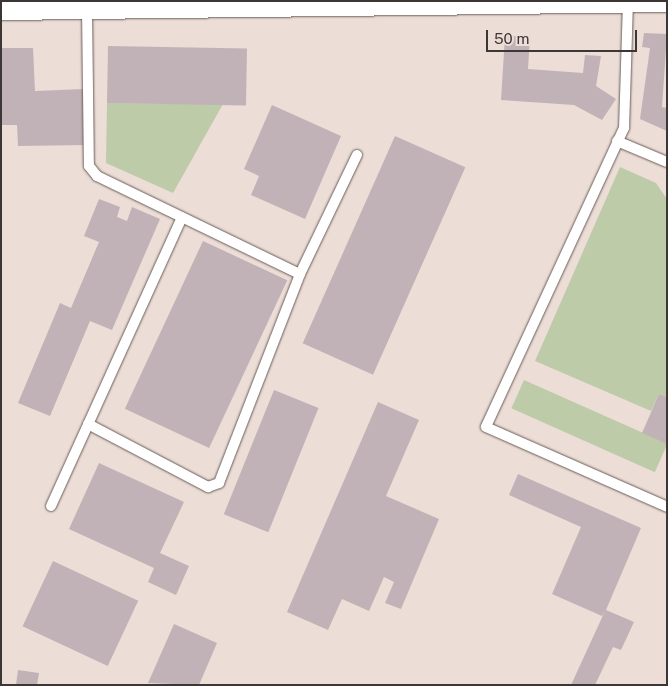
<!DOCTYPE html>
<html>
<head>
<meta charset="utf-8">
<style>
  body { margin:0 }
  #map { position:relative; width:668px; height:686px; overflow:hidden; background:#ecddd7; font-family:"Public Sans",sans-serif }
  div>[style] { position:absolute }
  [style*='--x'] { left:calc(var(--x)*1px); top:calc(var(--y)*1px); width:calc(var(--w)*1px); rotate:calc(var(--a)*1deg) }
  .green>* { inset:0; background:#becba8; transform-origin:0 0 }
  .building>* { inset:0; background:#c1b2b7; transform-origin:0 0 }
  .roads { filter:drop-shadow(0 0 1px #685c57) drop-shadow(0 0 1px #685c57) }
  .service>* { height:10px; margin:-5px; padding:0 5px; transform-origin:5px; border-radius:5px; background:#fff }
  .minor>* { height:20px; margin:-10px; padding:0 10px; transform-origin:10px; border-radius:10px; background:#fff }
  span { translate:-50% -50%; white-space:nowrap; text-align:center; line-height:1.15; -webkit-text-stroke:5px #ecddd7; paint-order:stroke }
  .frame { position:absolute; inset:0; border:2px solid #3c3634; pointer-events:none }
  .scale { position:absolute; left:486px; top:30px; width:151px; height:22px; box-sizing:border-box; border:2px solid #3c3634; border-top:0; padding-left:6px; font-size:15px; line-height:18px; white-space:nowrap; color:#3c3634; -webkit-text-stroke:4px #ecddd7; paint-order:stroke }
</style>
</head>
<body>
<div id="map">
  <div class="green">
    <i style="clip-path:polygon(107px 103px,223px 104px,173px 193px,106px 163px)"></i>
    <i style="clip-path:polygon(620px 167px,656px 183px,667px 199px,667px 397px,659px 394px,651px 411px,535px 361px)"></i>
    <i style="left:524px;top:380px;width:157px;height:31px;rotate:24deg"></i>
  </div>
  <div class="building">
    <i style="clip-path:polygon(644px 33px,667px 34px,662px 107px,667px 108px,667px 131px,640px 119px,650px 48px,642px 47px)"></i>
    <i style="clip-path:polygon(505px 36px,530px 36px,528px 69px,583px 73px,585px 55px,601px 56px,596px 86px,616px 99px,602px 120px,574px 105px,501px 100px)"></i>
    <i style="left:108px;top:46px;width:139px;height:57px;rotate:1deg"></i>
    <i style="clip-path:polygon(1px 48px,33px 48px,35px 91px,84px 89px,86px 145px,18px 146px,17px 125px,1px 125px)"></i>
    <i style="clip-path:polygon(272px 105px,341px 136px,305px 219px,251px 195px,259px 176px,244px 169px)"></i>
    <i style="left:395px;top:136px;width:77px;height:227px;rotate:24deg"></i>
    <i style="clip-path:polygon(99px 199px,120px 207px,117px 217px,127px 221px,132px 207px,160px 219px,112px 330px,90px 321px,50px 416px,18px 403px,60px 303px,71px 308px,99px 242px,84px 236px)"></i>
    <i style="left:203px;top:241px;width:93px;height:185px;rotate:25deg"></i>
    <i style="left:274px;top:390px;width:48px;height:134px;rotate:22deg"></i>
    <i style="clip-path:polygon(659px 394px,667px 397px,667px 444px,642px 433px)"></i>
    <i style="clip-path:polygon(378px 402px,419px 420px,386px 496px,439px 519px,401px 609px,385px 603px,394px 582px,384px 577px,369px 611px,342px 599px,328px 630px,287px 612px)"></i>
    <i style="clip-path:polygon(99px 463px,184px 502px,160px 553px,189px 566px,176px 595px,148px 582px,154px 568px,69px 529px)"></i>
    <i style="clip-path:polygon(518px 474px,641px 528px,606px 610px,634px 622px,621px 650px,613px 647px,595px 685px,571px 685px,605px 611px,602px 616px,552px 594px,581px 527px,509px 495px)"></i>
    <i style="left:53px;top:561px;width:94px;height:72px;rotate:25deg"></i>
    <i style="clip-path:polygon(174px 624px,217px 643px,199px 685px,148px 683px)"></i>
    <i style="clip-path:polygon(18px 670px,39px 673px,37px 685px,16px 685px)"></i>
  </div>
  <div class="roads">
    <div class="service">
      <i style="--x:628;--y:2;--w:126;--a:91.8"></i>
      <i style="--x:624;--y:128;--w:329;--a:114.8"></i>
      <i style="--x:486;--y:427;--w:198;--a:23.8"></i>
      <i style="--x:87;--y:9;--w:157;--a:89.3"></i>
      <i style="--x:89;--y:166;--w:13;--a:51"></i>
      <i style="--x:97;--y:176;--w:225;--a:25.8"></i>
      <i style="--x:300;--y:274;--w:132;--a:-64.4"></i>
      <i style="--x:617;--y:141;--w:54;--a:22.8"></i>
      <i style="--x:88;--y:424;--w:136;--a:27.7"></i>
      <i style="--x:208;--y:487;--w:12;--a:-20"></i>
      <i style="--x:219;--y:483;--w:224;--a:-68.8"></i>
      <i style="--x:51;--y:506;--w:317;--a:-65.6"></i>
    </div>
    <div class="minor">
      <i style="--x:1;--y:10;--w:666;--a:-0.69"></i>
    </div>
  </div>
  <div class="frame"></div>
  <div class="scale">50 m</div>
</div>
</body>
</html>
